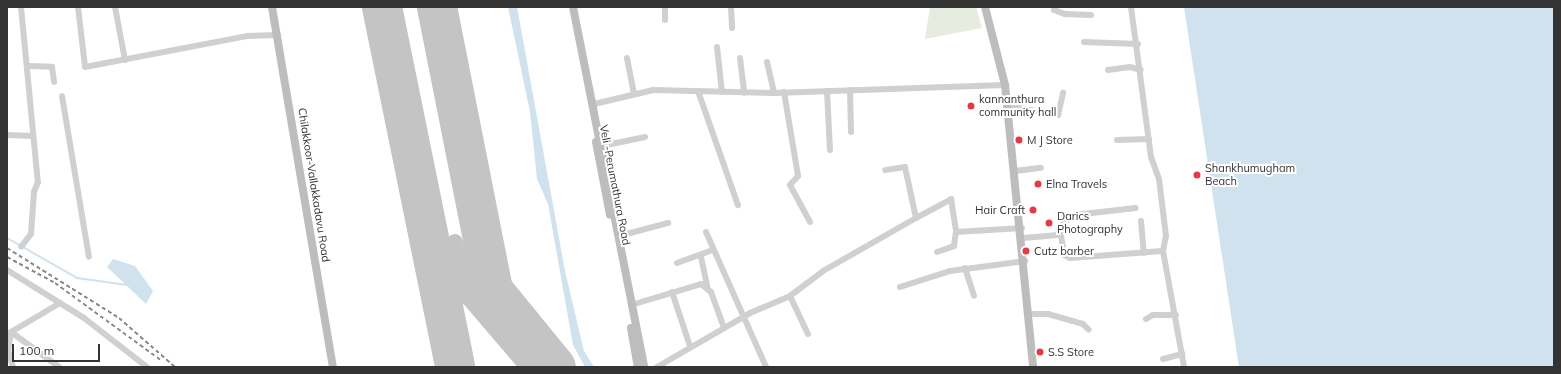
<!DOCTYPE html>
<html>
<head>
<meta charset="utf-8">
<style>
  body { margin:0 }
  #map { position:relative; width:1561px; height:374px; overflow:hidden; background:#fff; font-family:Mulish,sans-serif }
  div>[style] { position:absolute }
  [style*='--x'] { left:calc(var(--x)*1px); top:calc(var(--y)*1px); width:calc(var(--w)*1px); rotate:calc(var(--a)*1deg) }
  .green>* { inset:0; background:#e6ecdf }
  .water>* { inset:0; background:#cfe2ee }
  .stream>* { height:2px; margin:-1px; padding:0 1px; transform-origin:1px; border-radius:1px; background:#cfe2ee }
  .taxiway>* { height:16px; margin:-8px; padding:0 8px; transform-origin:8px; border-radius:8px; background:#c4c4c4 }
  .runway>* { height:40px; margin:-20px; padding:0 20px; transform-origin:20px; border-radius:20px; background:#c4c4c4 }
  .minor>* { height:6px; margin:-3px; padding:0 3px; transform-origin:3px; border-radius:3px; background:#d0d0d0 }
  .secondary>* { height:8px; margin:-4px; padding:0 4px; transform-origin:4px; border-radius:4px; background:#bdbdbd }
  .rail>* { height:2px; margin-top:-1px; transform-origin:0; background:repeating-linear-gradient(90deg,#888 0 4px,transparent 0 7px) }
  .dots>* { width:11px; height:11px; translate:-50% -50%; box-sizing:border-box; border:2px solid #fff; border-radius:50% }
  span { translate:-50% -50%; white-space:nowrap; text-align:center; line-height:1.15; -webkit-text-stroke:4px #fff; paint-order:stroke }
  .poi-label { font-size:11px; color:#333 }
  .left { translate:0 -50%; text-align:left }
  .right { translate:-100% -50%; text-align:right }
  .street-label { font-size:11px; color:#333 }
  .frame { position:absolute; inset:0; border:8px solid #333; pointer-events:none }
  .scale { position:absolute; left:12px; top:344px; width:88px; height:18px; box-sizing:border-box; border:2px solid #333; border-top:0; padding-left:5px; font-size:12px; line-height:14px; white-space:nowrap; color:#333; -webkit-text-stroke:3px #fff; paint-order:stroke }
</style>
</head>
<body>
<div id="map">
  <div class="green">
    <i style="clip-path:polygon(930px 7px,976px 7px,982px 28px,925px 39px)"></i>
  </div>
  <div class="water">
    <i style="clip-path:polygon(508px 7px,517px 7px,565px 271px,584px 351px,594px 367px,585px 367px,573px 345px,548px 204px,537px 179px,530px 112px)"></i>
    <i style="clip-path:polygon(1184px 7px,1554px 7px,1554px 367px,1239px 367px)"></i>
    <i style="clip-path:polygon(113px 259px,135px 266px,153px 291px,146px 304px,107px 267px)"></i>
  </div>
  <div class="stream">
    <i style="--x:7;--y:238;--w:81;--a:29.7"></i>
    <i style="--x:77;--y:278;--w:51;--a:7.8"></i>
  </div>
  <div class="taxiway">
    <i style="--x:455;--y:242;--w:58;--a:76"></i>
    <i style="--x:469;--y:298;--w:91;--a:49.5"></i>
  </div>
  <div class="runway">
    <i style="--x:382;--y:7;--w:367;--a:78.5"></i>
    <i style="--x:437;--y:7;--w:288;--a:78.8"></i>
    <i style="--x:493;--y:290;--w:99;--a:50.7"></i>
  </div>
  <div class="minor">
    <i style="--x:21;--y:7;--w:176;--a:84.5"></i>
    <i style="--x:38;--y:182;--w:11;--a:112"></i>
    <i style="--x:34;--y:192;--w:42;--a:94.1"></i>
    <i style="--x:31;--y:234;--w:16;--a:128"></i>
    <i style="--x:78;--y:7;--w:60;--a:83.3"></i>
    <i style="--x:85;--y:67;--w:166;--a:-10.8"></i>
    <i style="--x:248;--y:36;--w:30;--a:-2"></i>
    <i style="--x:115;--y:7;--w:54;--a:79.3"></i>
    <i style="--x:731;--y:7;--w:21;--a:87"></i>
    <i style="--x:1055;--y:7;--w:3;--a:108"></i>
    <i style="--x:1054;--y:10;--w:12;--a:20"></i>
    <i style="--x:1065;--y:14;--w:26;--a:2"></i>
    <i style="--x:665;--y:20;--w:13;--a:-90"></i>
    <i style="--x:1084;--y:42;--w:54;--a:2.1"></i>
    <i style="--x:717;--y:47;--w:45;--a:83.7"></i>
    <i style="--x:627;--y:58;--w:37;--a:79"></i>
    <i style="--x:740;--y:58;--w:35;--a:83"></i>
    <i style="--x:767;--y:62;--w:32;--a:77"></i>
    <i style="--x:29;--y:66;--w:23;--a:2"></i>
    <i style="--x:52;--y:67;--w:15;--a:82"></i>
    <i style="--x:1108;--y:70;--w:22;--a:-8"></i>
    <i style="--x:1130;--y:67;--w:11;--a:15"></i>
    <i style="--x:850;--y:90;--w:42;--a:88.6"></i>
    <i style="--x:698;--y:91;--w:121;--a:70.7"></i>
    <i style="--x:827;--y:91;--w:59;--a:87.1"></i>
    <i style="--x:784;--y:92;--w:85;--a:80.5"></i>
    <i style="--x:798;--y:176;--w:12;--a:132"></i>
    <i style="--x:790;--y:185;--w:42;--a:61.6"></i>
    <i style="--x:62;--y:96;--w:163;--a:80.5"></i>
    <i style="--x:594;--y:104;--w:61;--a:-13.3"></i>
    <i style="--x:653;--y:90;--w:121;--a:1.4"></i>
    <i style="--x:774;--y:93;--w:231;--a:-2"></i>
    <i style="--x:1008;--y:106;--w:51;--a:10.2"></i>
    <i style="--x:1058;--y:115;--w:23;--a:-77"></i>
    <i style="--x:7;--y:135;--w:26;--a:2"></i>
    <i style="--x:1117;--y:140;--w:32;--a:-2"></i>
    <i style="--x:602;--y:146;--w:44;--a:-11.8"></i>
    <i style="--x:1015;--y:171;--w:26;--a:-7"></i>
    <i style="--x:916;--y:218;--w:40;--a:-28"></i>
    <i style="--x:951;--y:199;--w:33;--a:81"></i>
    <i style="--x:956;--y:232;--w:66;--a:-3.5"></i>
    <i style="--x:1141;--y:221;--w:32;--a:85"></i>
    <i style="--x:706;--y:232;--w:148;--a:66"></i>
    <i style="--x:1061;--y:235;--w:12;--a:-76"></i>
    <i style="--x:1064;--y:223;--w:13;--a:-39"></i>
    <i style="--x:1074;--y:215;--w:62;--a:-6.4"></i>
    <i style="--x:619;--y:236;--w:51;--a:-14.9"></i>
    <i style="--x:1023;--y:238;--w:38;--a:-5"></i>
    <i style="--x:1061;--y:235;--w:20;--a:81"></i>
    <i style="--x:1064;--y:255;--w:7;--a:27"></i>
    <i style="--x:1070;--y:258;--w:93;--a:-4.3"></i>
    <i style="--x:1163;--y:251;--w:15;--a:-79"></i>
    <i style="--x:1166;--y:236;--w:57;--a:-97"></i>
    <i style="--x:1159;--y:179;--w:23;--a:-110"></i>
    <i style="--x:1151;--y:157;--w:151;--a:-97.6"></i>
    <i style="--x:1163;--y:251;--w:118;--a:79.7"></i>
    <i style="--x:937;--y:252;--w:18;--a:-19"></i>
    <i style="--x:954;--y:246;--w:14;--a:-82"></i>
    <i style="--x:701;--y:257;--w:30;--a:78"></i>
    <i style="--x:677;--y:263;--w:38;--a:-20"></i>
    <i style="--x:965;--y:268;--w:29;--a:72"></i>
    <i style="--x:7;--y:270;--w:91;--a:31.9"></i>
    <i style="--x:84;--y:318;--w:80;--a:37.9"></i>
    <i style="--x:900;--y:287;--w:52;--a:-17.7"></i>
    <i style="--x:950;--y:271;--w:76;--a:-7.6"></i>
    <i style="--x:672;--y:292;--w:57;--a:71.6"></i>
    <i style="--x:790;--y:296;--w:42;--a:64.7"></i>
    <i style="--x:631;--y:305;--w:73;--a:-16.7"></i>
    <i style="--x:701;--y:284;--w:13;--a:39"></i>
    <i style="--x:711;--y:292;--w:38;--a:70"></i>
    <i style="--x:1029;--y:314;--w:19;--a:0"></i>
    <i style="--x:1048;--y:314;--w:36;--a:16"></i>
    <i style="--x:1083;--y:324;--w:8;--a:45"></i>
    <i style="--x:1146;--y:319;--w:8;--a:-30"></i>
    <i style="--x:1153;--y:315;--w:23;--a:0"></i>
    <i style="--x:11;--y:332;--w:59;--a:36.1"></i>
    <i style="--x:1163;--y:359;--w:20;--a:-15"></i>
    <i style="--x:13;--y:367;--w:17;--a:-107"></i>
    <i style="--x:8;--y:351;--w:19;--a:-81"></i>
    <i style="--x:11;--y:332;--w:57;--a:-30.6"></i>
    <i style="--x:657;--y:367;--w:108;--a:-30.1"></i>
    <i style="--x:750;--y:313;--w:43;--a:-23"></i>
    <i style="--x:790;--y:296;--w:41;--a:-37.1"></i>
    <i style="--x:823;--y:271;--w:107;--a:-29.7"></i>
    <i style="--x:916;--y:218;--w:52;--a:-102.2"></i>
    <i style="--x:905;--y:167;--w:20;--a:171"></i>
  </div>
  <div class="secondary">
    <i style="--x:272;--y:7;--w:365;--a:80.4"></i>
    <i style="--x:573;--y:7;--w:367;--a:78.8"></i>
    <i style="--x:985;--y:7;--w:81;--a:75.6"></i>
    <i style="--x:1005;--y:85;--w:283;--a:84.3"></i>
    <i style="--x:596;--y:142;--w:74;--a:79.1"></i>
    <i style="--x:631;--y:328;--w:39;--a:80"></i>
  </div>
  <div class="rail">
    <i style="--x:7;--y:248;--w:132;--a:32"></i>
    <i style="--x:119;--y:318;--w:74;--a:41.2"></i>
    <i style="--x:7;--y:257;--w:55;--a:28.4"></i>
    <i style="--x:55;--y:283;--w:132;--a:36.1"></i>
  </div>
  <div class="dots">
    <i style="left:971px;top:106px;background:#e63946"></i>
    <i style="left:1019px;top:140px;background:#e63946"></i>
    <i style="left:1197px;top:175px;background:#e63946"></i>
    <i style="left:1038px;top:184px;background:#e63946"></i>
    <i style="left:1033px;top:210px;background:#e63946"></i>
    <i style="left:1049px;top:223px;background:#e63946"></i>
    <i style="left:1026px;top:251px;background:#e63946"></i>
    <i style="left:1040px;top:352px;background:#e63946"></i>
  </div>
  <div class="poi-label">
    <span class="left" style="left:979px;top:106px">kannanthura<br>community hall</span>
    <span class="left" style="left:1027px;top:140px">M J Store</span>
    <span class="left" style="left:1205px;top:175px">Shankhumugham<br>Beach</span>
    <span class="left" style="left:1046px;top:184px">Elna Travels</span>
    <span class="right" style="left:1025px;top:210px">Hair Craft</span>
    <span class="left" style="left:1057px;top:223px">Darics<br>Photography</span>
    <span class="left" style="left:1034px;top:251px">Cutz barber</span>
    <span class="left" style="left:1048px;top:352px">S.S Store</span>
  </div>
  <div class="street-label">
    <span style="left:314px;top:185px;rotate:81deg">Chilakkoor-Vallakkadavu Road</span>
    <span style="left:615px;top:185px;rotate:79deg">Veli -Perumathura Road</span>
  </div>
  <div class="frame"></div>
  <div class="scale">100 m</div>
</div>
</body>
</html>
